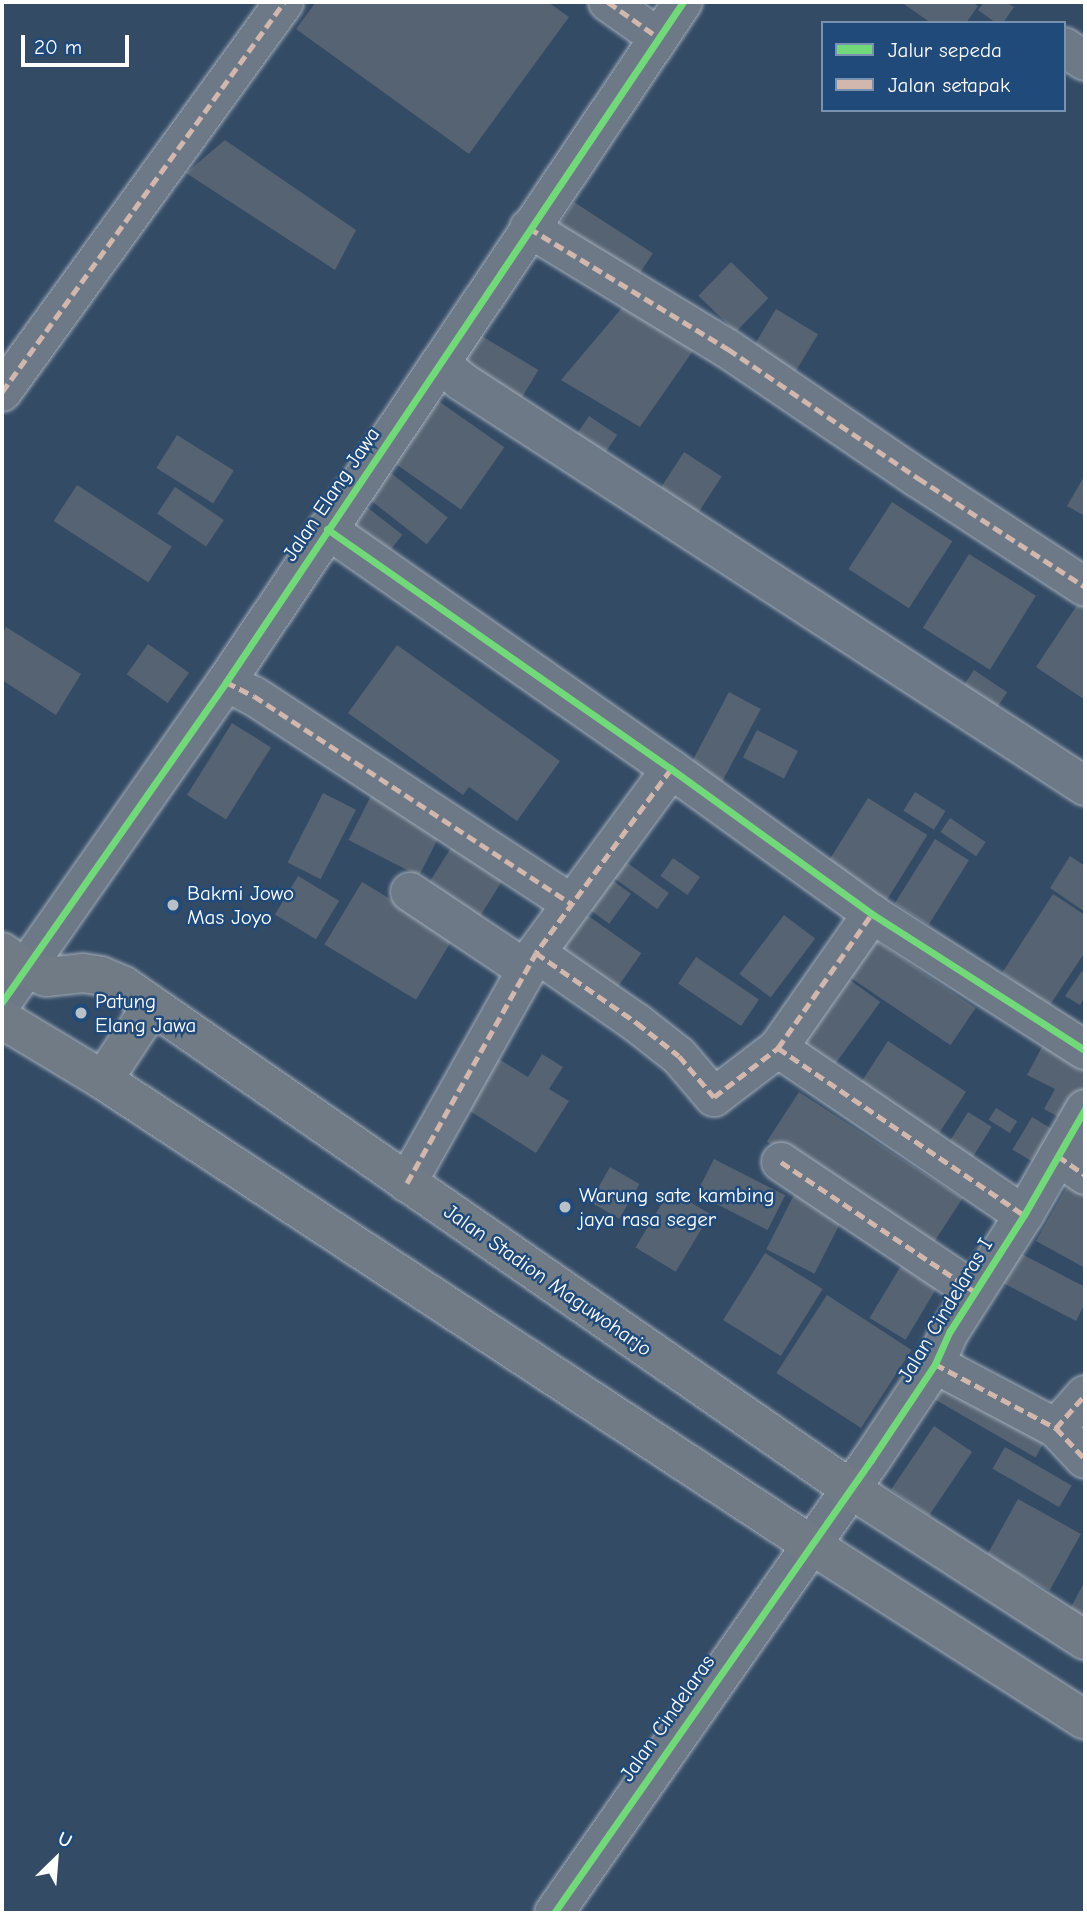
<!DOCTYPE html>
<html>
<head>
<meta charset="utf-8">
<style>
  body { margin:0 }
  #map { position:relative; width:1087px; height:1915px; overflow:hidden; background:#344b65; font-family:"Comic Neue",sans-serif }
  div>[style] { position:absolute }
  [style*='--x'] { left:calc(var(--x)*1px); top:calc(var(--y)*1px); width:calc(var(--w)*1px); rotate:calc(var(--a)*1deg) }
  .building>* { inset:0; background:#566372; transform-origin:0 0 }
  .roads { filter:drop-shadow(0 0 2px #a4aeba) drop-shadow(0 0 2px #a4aeba) }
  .minor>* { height:38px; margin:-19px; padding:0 19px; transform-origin:19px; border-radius:19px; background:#6d7986 }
  .major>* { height:38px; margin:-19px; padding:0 19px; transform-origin:19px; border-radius:19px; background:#717b85 }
  .quiet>* { height:5px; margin-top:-2.5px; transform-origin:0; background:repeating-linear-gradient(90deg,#d1b7ad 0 10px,transparent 0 15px) }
  .cycleway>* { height:7px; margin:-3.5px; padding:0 3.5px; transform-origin:3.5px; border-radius:3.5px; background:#71d979 }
  .dots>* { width:19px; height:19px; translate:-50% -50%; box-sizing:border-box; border:4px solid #1f4a7a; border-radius:50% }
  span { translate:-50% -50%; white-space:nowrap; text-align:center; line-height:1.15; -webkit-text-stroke:5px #1f4a7a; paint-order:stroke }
  .street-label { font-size:21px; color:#fff }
  .poi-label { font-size:21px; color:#fff }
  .left { translate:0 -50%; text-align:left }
  .frame { position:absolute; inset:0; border:4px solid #fff; pointer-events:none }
  .legend { position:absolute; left:821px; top:21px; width:245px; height:91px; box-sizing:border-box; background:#1f4a7a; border:2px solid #7992af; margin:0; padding:9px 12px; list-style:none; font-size:21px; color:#fff }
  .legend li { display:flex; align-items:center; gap:14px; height:35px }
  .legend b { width:35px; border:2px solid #7992af }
  .north { position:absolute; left:21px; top:1824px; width:70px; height:70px; -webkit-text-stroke:5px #1f4a7a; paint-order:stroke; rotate:25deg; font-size:19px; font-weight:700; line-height:28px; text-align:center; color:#fff }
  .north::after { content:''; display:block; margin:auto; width:24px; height:32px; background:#fff; clip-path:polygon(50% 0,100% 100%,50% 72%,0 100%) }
  .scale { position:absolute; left:21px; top:35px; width:108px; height:32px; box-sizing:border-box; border:4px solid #fff; border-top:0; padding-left:9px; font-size:21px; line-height:24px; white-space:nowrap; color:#fff; -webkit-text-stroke:5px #1f4a7a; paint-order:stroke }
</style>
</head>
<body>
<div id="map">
  <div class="building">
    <i style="clip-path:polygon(316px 2px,548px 2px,569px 17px,469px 154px,296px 29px)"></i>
    <i style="clip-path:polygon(901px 2px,972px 2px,978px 6px,966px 23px,931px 23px)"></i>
    <i style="clip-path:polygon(984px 2px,1006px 2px,1014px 7px,1003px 23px,996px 23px,978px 10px)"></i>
    <i style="clip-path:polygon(225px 140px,356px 230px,335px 270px,186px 173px)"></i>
    <i style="left:574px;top:202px;width:94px;height:36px;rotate:33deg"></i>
    <i style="left:731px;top:262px;width:52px;height:47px;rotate:44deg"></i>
    <i style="clip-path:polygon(626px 303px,697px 345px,640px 427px,561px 380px)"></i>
    <i style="left:776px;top:309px;width:49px;height:50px;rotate:31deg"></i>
    <i style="left:475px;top:332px;width:74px;height:44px;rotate:31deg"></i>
    <i style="left:434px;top:398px;width:86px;height:76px;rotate:35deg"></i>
    <i style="left:589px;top:416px;width:34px;height:34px;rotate:34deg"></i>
    <i style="left:177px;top:435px;width:67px;height:39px;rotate:32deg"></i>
    <i style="left:684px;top:452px;width:45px;height:45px;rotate:33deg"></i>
    <i style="left:387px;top:470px;width:77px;height:34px;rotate:38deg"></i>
    <i style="clip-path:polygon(1085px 475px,1085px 516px,1067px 506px)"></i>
    <i style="left:77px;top:485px;width:113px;height:43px;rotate:33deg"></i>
    <i style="left:175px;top:487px;width:59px;height:32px;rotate:34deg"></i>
    <i style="left:359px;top:501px;width:55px;height:31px;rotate:38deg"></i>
    <i style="left:892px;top:502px;width:72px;height:80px;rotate:33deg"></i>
    <i style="left:969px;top:554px;width:79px;height:87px;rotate:32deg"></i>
    <i style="clip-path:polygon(1081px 599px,1085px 602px,1085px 700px,1036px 667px)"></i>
    <i style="clip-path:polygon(6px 627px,81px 674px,56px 715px,2px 680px,2px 633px)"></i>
    <i style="left:148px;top:644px;width:50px;height:37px;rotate:35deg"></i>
    <i style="clip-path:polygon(397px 645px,560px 761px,517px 821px,469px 787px,463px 795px,348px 713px)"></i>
    <i style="left:974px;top:670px;width:40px;height:33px;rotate:34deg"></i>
    <i style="left:729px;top:692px;width:36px;height:85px;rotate:28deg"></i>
    <i style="left:232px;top:723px;width:46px;height:85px;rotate:32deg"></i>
    <i style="left:757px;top:730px;width:46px;height:31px;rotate:27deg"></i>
    <i style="left:373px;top:792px;width:79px;height:54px;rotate:27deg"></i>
    <i style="left:915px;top:792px;width:36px;height:22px;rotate:32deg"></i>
    <i style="left:323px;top:793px;width:37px;height:78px;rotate:27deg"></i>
    <i style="left:868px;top:798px;width:70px;height:88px;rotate:32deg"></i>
    <i style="left:950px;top:818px;width:43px;height:17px;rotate:34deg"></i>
    <i style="left:935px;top:839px;width:40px;height:76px;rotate:32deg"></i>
    <i style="left:452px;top:846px;width:61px;height:50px;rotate:32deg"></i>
    <i style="clip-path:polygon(1070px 856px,1085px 866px,1085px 912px,1050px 888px)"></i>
    <i style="left:673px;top:858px;width:33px;height:22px;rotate:35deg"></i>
    <i style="left:622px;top:859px;width:58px;height:20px;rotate:36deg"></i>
    <i style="left:605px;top:875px;width:32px;height:37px;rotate:36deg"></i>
    <i style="left:298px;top:876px;width:48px;height:45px;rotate:31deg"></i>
    <i style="left:362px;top:882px;width:107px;height:73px;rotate:31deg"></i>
    <i style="clip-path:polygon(1053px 894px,1085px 915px,1085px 952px,1050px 1005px,1042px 999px,1035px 1009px,1007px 991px,1015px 981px,1002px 973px)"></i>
    <i style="left:584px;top:913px;width:70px;height:55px;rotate:35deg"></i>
    <i style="left:784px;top:915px;width:39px;height:74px;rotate:37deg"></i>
    <i style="left:872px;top:938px;width:125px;height:45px;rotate:34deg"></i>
    <i style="left:696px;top:957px;width:76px;height:32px;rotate:34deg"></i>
    <i style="clip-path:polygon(1082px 971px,1085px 973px,1085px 997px,1080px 1005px,1065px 996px)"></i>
    <i style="left:843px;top:975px;width:46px;height:84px;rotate:36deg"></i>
    <i style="left:888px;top:1041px;width:93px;height:63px;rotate:33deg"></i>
    <i style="clip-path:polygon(1043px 1045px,1085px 1066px,1085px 1087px,1067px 1122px,1044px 1109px,1055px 1089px,1027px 1075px)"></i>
    <i style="clip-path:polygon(542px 1054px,563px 1067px,549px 1089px,569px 1101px,536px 1153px,462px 1106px,494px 1056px,528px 1077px)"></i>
    <i style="left:799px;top:1092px;width:195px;height:59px;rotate:33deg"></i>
    <i style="left:996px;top:1108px;width:25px;height:14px;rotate:32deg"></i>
    <i style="left:968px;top:1112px;width:28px;height:48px;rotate:32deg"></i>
    <i style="left:1032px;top:1117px;width:31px;height:38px;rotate:31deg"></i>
    <i style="left:714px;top:1159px;width:80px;height:39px;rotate:27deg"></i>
    <i style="left:610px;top:1167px;width:34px;height:40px;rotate:30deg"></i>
    <i style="clip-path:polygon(1073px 1176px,1085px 1182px,1085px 1268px,1036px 1241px)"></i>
    <i style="left:799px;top:1185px;width:54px;height:72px;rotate:27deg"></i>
    <i style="left:670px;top:1190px;width:47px;height:67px;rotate:31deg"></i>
    <i style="clip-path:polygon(1016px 1251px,1085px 1287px,1085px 1303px,1076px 1321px,1001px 1282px)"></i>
    <i style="left:765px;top:1253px;width:68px;height:79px;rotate:32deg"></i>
    <i style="left:902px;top:1264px;width:42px;height:63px;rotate:31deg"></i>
    <i style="left:827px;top:1295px;width:101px;height:93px;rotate:33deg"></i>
    <i style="left:941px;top:1373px;width:124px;height:26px;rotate:30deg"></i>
    <i style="left:934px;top:1426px;width:46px;height:77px;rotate:34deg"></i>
    <i style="left:1005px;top:1447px;width:77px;height:25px;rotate:30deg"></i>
    <i style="left:1018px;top:1499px;width:72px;height:65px;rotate:29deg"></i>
    <i style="clip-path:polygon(1085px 1581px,1085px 1617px,1070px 1609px)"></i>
  </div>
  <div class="roads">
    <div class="minor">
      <i style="--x:608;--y:2;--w:62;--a:35.2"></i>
      <i style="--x:1064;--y:47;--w:25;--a:34"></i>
      <i style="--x:529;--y:228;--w:233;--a:31.3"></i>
      <i style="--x:728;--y:349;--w:230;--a:34.2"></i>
      <i style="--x:918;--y:478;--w:199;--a:33.1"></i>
      <i style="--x:441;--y:364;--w:26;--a:40"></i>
      <i style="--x:461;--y:381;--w:744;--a:32.99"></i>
      <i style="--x:2;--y:392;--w:481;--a:-54.1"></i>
      <i style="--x:327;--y:529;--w:419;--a:34.9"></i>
      <i style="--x:671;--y:769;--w:248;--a:35.8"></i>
      <i style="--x:872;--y:914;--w:253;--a:32.6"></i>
      <i style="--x:226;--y:682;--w:31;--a:27"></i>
      <i style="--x:254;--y:696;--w:378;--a:33.2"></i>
      <i style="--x:671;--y:769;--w:228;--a:126.3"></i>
      <i style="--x:536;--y:953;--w:123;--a:34.7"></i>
      <i style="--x:637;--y:1023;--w:53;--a:38.2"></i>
      <i style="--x:679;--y:1056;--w:54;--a:49.5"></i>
      <i style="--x:714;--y:1097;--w:81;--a:-37.4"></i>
      <i style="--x:778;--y:1048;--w:297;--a:34.2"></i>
      <i style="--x:410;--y:892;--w:138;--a:33.8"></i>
      <i style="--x:2;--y:1002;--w:391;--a:-55"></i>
      <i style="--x:226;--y:682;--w:819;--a:-56.1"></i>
      <i style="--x:778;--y:1048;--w:164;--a:-55"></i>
      <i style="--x:1058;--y:1156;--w:33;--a:35"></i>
      <i style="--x:781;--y:1162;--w:232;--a:33.8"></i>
      <i style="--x:407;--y:1183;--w:264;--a:-60.7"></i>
      <i style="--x:935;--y:1364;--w:137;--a:27.9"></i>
      <i style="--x:1056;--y:1428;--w:42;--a:46.9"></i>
      <i style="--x:1056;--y:1428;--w:44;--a:-48.7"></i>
      <i style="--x:554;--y:1913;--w:553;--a:-55.02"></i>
      <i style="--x:871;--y:1460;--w:115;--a:-56.3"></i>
      <i style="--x:935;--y:1364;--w:36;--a:-66"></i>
      <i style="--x:950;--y:1331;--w:138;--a:-57.5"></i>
      <i style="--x:1024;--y:1215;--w:122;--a:-60.1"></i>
    </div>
    <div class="major">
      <i style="--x:2;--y:952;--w:27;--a:36"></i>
      <i style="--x:24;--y:968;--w:24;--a:22"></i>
      <i style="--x:46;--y:977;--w:37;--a:-6"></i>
      <i style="--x:83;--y:973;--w:18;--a:9"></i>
      <i style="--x:101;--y:976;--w:25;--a:23"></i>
      <i style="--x:124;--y:986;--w:882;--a:34.7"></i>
      <i style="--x:849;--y:1488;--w:281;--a:32.8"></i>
      <i style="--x:2;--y:1019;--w:118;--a:31.1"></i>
      <i style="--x:103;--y:1080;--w:846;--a:33.28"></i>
      <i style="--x:810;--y:1544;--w:326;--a:32.6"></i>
      <i style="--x:103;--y:1080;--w:89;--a:-56.5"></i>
    </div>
  </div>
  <div class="quiet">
    <i style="--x:608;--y:2;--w:62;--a:35.2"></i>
    <i style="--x:529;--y:228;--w:233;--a:31.3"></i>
    <i style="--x:728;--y:349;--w:230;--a:34.2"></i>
    <i style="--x:918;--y:478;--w:199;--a:33.1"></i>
    <i style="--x:2;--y:392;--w:481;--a:-54.1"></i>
    <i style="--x:226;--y:682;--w:31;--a:27"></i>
    <i style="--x:254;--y:696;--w:378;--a:33.2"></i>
    <i style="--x:671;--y:769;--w:228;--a:126.3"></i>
    <i style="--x:536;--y:953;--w:123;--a:34.7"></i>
    <i style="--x:637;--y:1023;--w:53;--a:38.2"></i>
    <i style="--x:679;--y:1056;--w:54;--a:49.5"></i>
    <i style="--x:714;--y:1097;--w:81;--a:-37.4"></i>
    <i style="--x:778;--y:1048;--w:297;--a:34.2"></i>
    <i style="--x:778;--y:1048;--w:164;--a:-55"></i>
    <i style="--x:1058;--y:1156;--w:33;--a:35"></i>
    <i style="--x:781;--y:1162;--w:232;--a:33.8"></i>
    <i style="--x:407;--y:1183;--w:264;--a:-60.7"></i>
    <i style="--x:935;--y:1364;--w:137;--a:27.9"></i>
    <i style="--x:1056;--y:1428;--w:42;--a:46.9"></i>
    <i style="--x:1056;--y:1428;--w:44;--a:-48.7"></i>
  </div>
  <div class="cycleway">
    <i style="--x:327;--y:529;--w:419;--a:34.9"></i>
    <i style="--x:671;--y:769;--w:248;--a:35.8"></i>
    <i style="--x:872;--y:914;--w:253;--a:32.6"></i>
    <i style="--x:2;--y:1002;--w:391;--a:-55"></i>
    <i style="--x:226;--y:682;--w:819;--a:-56.1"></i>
    <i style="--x:554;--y:1913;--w:553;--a:-55.02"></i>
    <i style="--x:871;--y:1460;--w:115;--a:-56.3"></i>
    <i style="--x:935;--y:1364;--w:36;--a:-66"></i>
    <i style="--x:950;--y:1331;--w:138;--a:-57.5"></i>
    <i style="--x:1024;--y:1215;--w:122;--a:-60.1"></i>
  </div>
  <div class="dots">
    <i style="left:173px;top:905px;background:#b8c0c9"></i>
    <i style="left:81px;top:1013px;background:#b8c0c9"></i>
    <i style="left:565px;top:1207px;background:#b8c0c9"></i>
  </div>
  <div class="street-label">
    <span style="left:331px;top:494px;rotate:-56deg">Jalan Elang Jawa</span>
    <span style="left:548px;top:1280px;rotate:35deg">Jalan Stadion Maguwoharjo</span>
    <span style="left:945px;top:1310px;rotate:-59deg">Jalan Cindelaras I</span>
    <span style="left:667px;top:1718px;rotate:-55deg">Jalan Cindelaras</span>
  </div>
  <div class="poi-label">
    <span class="left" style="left:187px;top:905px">Bakmi Jowo<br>Mas Joyo</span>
    <span class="left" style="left:95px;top:1013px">Patung<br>Elang Jawa</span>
    <span class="left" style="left:579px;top:1207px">Warung sate kambing<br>jaya rasa seger</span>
  </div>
  <div class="frame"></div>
  <ul class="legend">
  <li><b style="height:9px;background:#71d979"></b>Jalur sepeda</li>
  <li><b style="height:9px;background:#d1b7ad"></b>Jalan setapak</li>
  </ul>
  <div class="north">U</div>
  <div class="scale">20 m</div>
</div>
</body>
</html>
